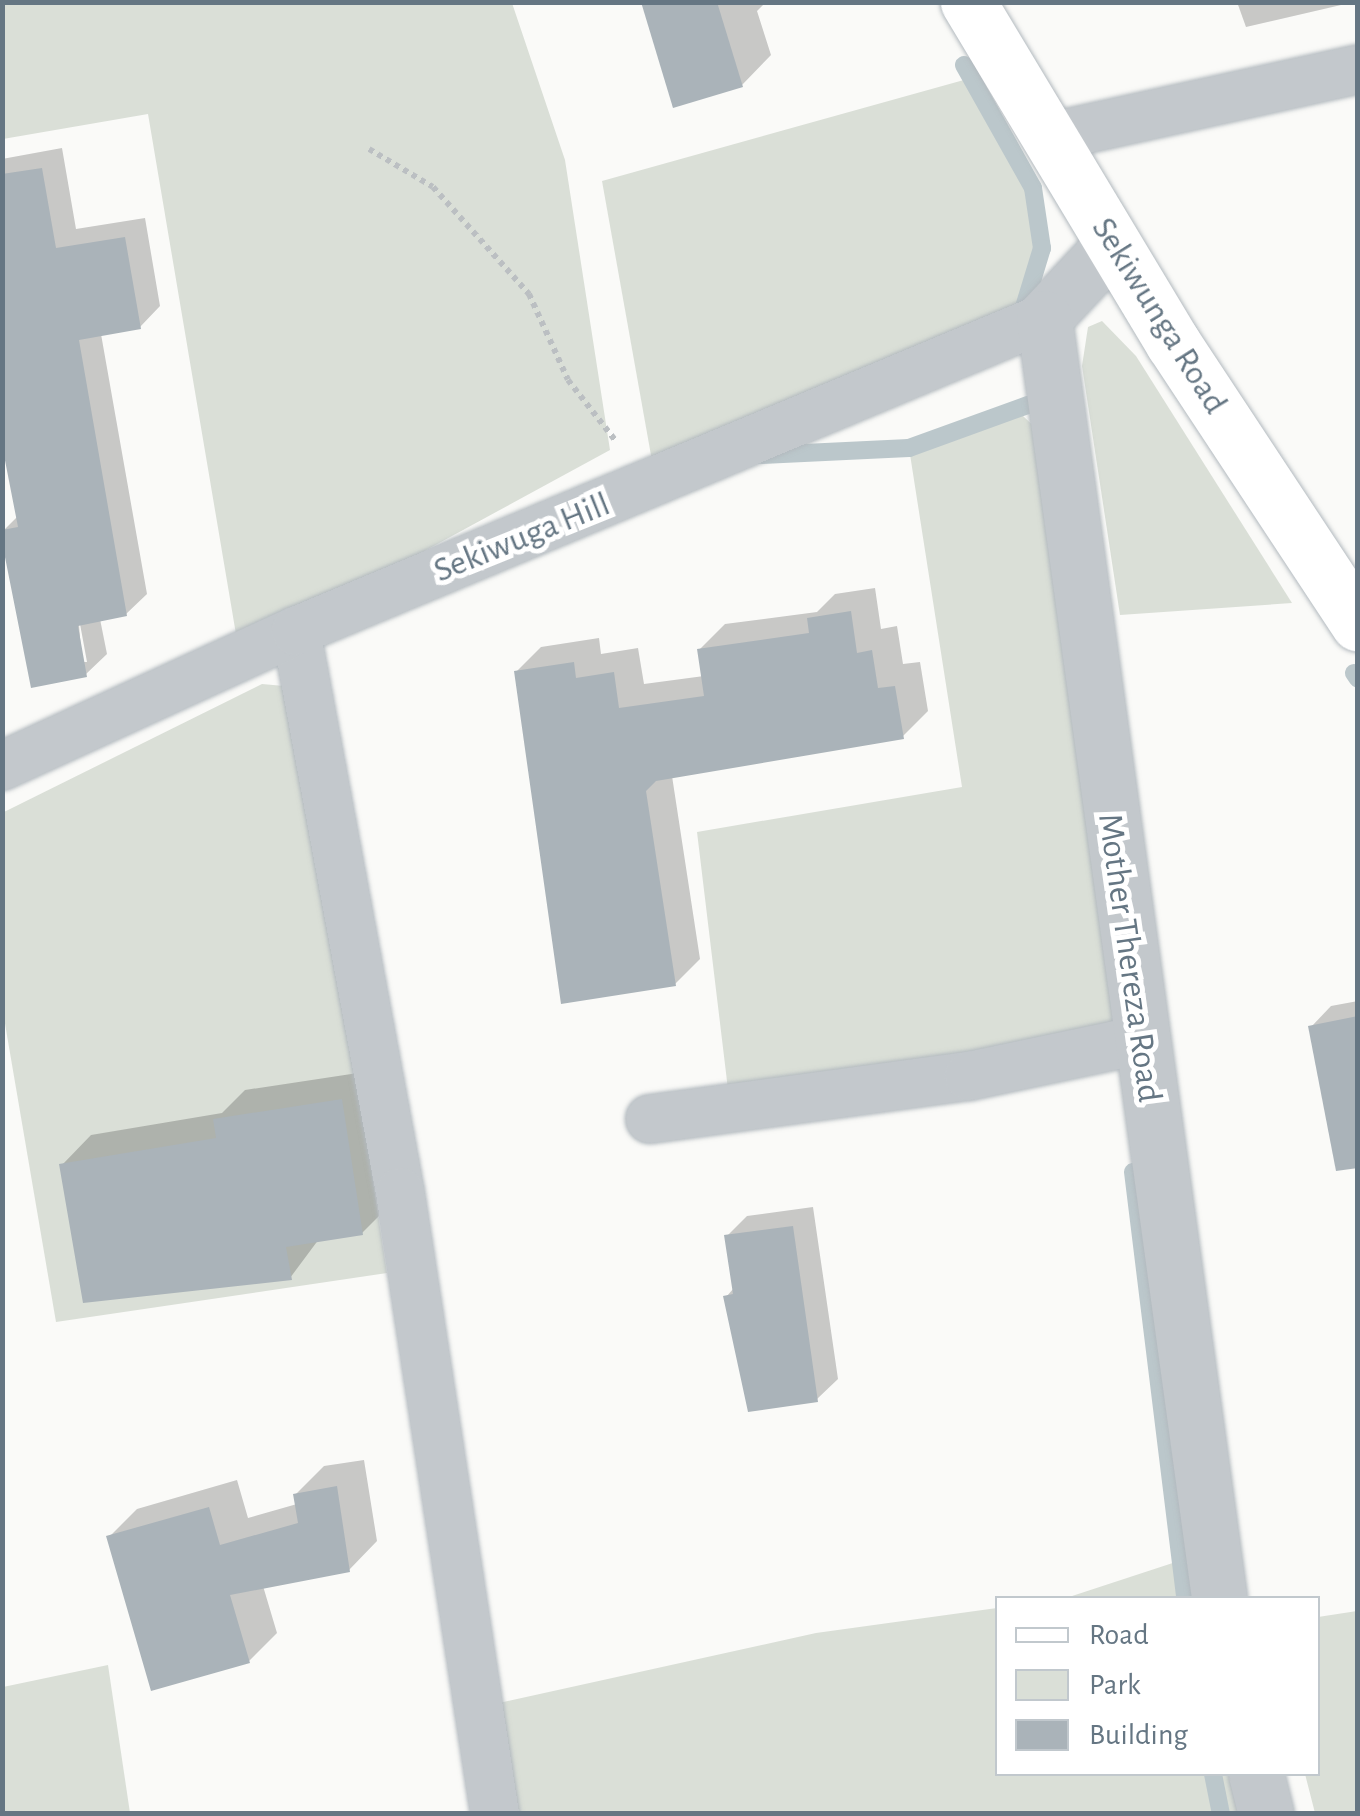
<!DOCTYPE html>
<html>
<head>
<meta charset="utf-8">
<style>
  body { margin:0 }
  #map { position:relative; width:1360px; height:1816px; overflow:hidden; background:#fafaf8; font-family:"Alegreya Sans",sans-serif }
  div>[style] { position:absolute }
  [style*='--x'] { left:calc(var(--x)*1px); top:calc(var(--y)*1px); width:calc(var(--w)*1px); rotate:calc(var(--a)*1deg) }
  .green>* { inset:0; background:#dadfd7 }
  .shadow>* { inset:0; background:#0003 }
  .stream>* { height:18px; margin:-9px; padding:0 9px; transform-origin:9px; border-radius:9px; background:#bbc7cb }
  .building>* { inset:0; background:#aab3b9 }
  .path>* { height:6px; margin-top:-3px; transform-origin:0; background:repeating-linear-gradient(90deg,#bbbfc2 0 5px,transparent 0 10px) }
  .roads { filter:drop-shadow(0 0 2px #b3babf) drop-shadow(0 0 2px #b3babf) }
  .minor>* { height:48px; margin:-24px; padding:0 24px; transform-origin:24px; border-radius:24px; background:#c3c8cc }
  .tertiary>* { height:55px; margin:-27.5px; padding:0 27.5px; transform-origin:27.5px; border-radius:27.5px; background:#c3c8cc }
  .secondary>* { height:55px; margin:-27.5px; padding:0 27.5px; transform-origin:27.5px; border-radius:27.5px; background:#fff }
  span { translate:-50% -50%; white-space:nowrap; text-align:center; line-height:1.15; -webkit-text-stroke:10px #fff; paint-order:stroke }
  .street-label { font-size:35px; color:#657683 }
  .frame { position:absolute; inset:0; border:5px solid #657683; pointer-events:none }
  .legend { position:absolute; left:995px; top:1596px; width:325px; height:180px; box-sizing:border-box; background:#fff; border:2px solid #c1c8cd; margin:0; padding:12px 18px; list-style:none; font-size:30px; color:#657683 }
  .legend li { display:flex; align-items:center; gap:20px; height:50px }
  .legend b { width:50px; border:2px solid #c1c8cd }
</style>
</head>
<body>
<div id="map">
  <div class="green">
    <i style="clip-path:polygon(2px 3px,512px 3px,565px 160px,610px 450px,239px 652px,148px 114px,3px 139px)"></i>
    <i style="clip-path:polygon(971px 78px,1033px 188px,1042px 248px,1020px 322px,654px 472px,602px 181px)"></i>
    <i style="clip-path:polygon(1102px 321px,1136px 356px,1292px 603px,1120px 615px,1082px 366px,1088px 327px)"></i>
    <i style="clip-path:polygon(1022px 415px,1048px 440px,1126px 1062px,730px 1106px,697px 832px,962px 787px,909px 448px)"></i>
    <i style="clip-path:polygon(262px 684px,284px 686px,301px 711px,387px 1273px,56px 1322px,3px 1012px,2px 813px)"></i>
    <i style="clip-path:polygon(1191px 1557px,1199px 1598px,1066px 1598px)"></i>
    <i style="clip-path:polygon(997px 1608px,998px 1774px,1232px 1774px,1240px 1813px,507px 1813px,490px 1705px,816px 1633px)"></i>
    <i style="clip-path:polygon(1357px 1611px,1357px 1813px,1315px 1813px,1305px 1774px,1318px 1774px,1318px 1617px)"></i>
    <i style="clip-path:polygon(108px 1665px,130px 1813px,3px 1813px,3px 1687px)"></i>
  </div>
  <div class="shadow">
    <i style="clip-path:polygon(643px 2px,766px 2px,757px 11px,771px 55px,742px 85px)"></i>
    <i style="clip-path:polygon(1237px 2px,1354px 2px,1246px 27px)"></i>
    <i style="clip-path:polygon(evenodd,62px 148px,76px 229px,145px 218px,160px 306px,140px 327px,101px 334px,147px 594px,126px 614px,100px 619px,107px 654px,86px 674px,3px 531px,18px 516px,2px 432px,2px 159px,62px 148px,78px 613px,87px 662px,82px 662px,78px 613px)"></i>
    <i style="clip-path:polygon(875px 588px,881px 629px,897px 626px,903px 664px,920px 662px,928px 711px,903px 736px,672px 776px,700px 959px,675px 984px,516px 672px,541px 647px,599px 638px,601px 654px,638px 648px,644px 684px,704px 676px,700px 649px,725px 624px,817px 612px,835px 594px)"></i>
    <i style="clip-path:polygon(1358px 1001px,1358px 1090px,1311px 1027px,1331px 1006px)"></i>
    <i style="clip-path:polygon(371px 1071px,392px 1203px,362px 1233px,319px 1239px,290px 1278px,62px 1165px,91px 1135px,222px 1113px,245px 1090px)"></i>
    <i style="clip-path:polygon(813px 1207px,838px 1379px,817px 1399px,726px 1297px,734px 1288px,727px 1236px,747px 1216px)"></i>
    <i style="clip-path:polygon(364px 1460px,377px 1541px,349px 1570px,263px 1586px,277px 1633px,249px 1661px,109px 1537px,137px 1509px,237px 1480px,248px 1518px,297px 1504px,296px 1494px,324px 1466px)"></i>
  </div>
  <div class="stream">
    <i style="--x:964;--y:65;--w:141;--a:60.7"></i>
    <i style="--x:1033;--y:188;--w:61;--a:81.5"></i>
    <i style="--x:1042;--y:248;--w:69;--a:106.9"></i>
    <i style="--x:762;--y:455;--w:147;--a:-2.7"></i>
    <i style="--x:909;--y:448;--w:127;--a:-19.9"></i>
    <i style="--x:1354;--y:673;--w:7;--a:56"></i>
    <i style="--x:1133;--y:1172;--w:429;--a:83"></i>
    <i style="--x:1213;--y:1774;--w:41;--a:78.7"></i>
  </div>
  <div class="building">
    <i style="clip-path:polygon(641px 2px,717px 2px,743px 87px,673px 108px)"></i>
    <i style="clip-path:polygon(42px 168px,56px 248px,125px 237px,141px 329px,79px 340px,127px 616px,78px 626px,87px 677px,31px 688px,2px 542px,2px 530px,18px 527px,2px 445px,2px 174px)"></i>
    <i style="clip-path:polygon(851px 611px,857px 653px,872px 650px,878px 688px,895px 686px,904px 739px,656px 781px,646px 791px,676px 986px,561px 1004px,514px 671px,574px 662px,576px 678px,614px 672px,619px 708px,704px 696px,697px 649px,809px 633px,807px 618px)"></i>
    <i style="clip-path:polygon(1358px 1016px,1358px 1168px,1336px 1171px,1308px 1026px)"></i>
    <i style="clip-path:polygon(342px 1099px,363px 1235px,286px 1247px,292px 1280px,83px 1303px,59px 1164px,216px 1138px,213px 1119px)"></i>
    <i style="clip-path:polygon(793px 1226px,818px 1402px,748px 1412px,723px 1296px,733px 1294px,724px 1235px)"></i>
    <i style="clip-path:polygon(337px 1486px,350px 1572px,230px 1595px,250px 1663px,151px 1691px,106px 1536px,209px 1507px,220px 1545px,298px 1523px,293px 1494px)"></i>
  </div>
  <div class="path">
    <i style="--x:369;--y:149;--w:74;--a:30.7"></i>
    <i style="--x:433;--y:187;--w:144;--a:48.1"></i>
    <i style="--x:529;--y:294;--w:94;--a:65.6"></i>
    <i style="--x:568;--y:380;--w:76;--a:51.9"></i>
  </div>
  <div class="roads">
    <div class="minor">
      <i style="--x:1050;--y:137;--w:315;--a:-12.4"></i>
      <i style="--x:296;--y:631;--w:571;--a:79.5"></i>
      <i style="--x:400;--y:1192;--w:629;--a:81.32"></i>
      <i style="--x:2;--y:766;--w:324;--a:-24.7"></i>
      <i style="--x:296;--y:631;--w:811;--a:-22.71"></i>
      <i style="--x:650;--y:1119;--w:322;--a:-7.7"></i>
      <i style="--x:969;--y:1076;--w:175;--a:-11.9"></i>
    </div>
    <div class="tertiary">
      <i style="--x:1113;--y:244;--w:101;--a:133"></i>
      <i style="--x:1044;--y:318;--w:1292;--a:82.21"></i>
      <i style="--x:1256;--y:1774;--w:41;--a:76"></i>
    </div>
    <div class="secondary">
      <i style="--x:968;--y:2;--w:398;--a:59"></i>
      <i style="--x:1173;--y:343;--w:336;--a:56.6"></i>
    </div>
  </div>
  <div class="street-label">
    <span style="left:1159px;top:316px;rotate:58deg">Sekiwunga Road</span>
    <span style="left:522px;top:538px;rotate:-22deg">Sekiwuga Hill</span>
    <span style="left:1129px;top:958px;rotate:82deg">Mother Thereza Road</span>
  </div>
  <div class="frame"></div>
  <ul class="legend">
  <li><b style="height:12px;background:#fff"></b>Road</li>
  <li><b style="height:28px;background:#dadfd7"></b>Park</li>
  <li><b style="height:28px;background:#aab3b9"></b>Building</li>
  </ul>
</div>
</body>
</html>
